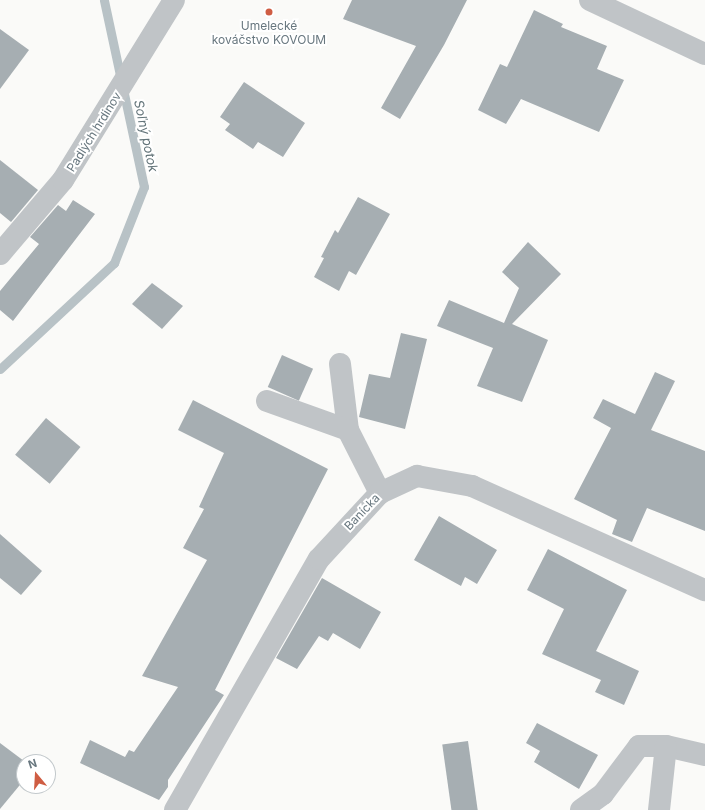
<!DOCTYPE html>
<html>
<head>
<meta charset="utf-8">
<style>
  body { margin:0 }
  #map { position:relative; width:705px; height:810px; overflow:hidden; background:#fafaf8; font-family:Inter,sans-serif }
  div>[style] { position:absolute }
  [style*='--x'] { left:calc(var(--x)*1px); top:calc(var(--y)*1px); width:calc(var(--w)*1px); rotate:calc(var(--a)*1deg) }
  .stream>* { height:9px; margin:-4.5px; padding:0 4.5px; transform-origin:4.5px; border-radius:4.5px; background:#b8c2c6 }
  .building>* { inset:0; background:#a6aeb2; transform-origin:0 0 }
  .minor>* { height:22px; margin:-11px; padding:0 11px; transform-origin:11px; border-radius:11px; background:#c0c4c7 }
  .dots>* { width:11px; height:11px; translate:-50% -50%; box-sizing:border-box; border:2px solid #fff; border-radius:50% }
  span { translate:-50% -50%; white-space:nowrap; text-align:center; line-height:1.15; -webkit-text-stroke:4px #fff; paint-order:stroke }
  .poi-label { font-size:12px; color:#68777f }
  .street-label { font-size:12px; color:#68777f }
  .water-label { font-size:13px; color:#637479; font-style:italic }
  .north { position:absolute; left:16px; top:754px; width:40px; height:40px; box-sizing:border-box; background:#fff; border:1px solid #c3c9cc; border-radius:50%; rotate:342deg; font-size:11px; font-weight:700; line-height:16px; text-align:center; color:#68777f }
  .north::after { content:''; display:block; margin:auto; width:14px; height:18px; background:#cf5d43; clip-path:polygon(50% 0,100% 100%,50% 72%,0 100%) }
</style>
</head>
<body>
<div id="map">
  <div class="stream">
    <i style="--x:0;--y:369;--w:156;--a:-42.9"></i>
    <i style="--x:114;--y:263;--w:82;--a:-68.5"></i>
    <i style="--x:144;--y:187;--w:191;--a:-102.1"></i>
  </div>
  <div class="building">
    <i style="clip-path:polygon(352px 0,467px 0,444px 45px,400px 119px,381px 108px,416px 46px,343px 19px)"></i>
    <i style="clip-path:polygon(534px 10px,563px 24px,561px 27px,607px 46px,597px 69px,624px 80px,599px 132px,521px 99px,506px 124px,478px 110px,500px 64px,507px 67px)"></i>
    <i style="clip-path:polygon(0 29px,29px 50px,0 89px)"></i>
    <i style="clip-path:polygon(244px 82px,305px 123px,283px 157px,258px 142px,253px 149px,225px 130px,230px 124px,220px 117px)"></i>
    <i style="clip-path:polygon(0 160px,38px 190px,11px 222px,0 213px)"></i>
    <i style="clip-path:polygon(358px 197px,390px 214px,356px 275px,349px 271px,339px 291px,314px 277px,324px 258px,321px 257px,335px 230px,338px 233px)"></i>
    <i style="clip-path:polygon(73px 200px,95px 214px,13px 321px,0 310px,0 291px,39px 244px,30px 237px,58px 205px,66px 211px)"></i>
    <i style="clip-path:polygon(528px 242px,561px 274px,512px 324px,548px 340px,522px 402px,477px 386px,493px 348px,437px 326px,449px 300px,504px 323px,519px 288px,502px 272px)"></i>
    <i style="clip-path:polygon(152px 283px,183px 306px,162px 329px,132px 304px)"></i>
    <i style="clip-path:polygon(401px 333px,427px 339px,405px 429px,359px 417px,369px 374px,390px 378px)"></i>
    <i style="left:282px;top:355px;width:34px;height:35px;rotate:24deg"></i>
    <i style="clip-path:polygon(655px 372px,675px 381px,651px 430px,705px 451px,705px 531px,647px 508px,632px 542px,612px 534px,617px 520px,574px 499px,611px 428px,593px 418px,603px 399px,635px 414px)"></i>
    <i style="clip-path:polygon(193px 400px,328px 469px,215px 690px,224px 695px,168px 780px,168px 787px,159px 800px,80px 763px,90px 740px,125px 757px,129px 750px,134px 752px,178px 687px,142px 676px,207px 560px,183px 548px,204px 509px,199px 507px,224px 453px,178px 430px)"></i>
    <i style="left:46px;top:418px;width:45px;height:48px;rotate:40deg"></i>
    <i style="clip-path:polygon(439px 516px,497px 550px,477px 584px,465px 577px,461px 586px,414px 560px)"></i>
    <i style="clip-path:polygon(0 534px,42px 571px,21px 595px,0 578px)"></i>
    <i style="clip-path:polygon(548px 549px,627px 590px,596px 651px,639px 671px,624px 705px,595px 692px,601px 680px,542px 654px,564px 609px,527px 590px)"></i>
    <i style="clip-path:polygon(322px 578px,381px 612px,360px 649px,333px 633px,328px 641px,319px 636px,297px 669px,276px 658px)"></i>
    <i style="clip-path:polygon(537px 723px,598px 755px,579px 789px,534px 762px,540px 751px,526px 743px)"></i>
    <i style="left:468px;top:741px;width:70px;height:26px;rotate:82deg"></i>
    <i style="clip-path:polygon(0 743px,24px 761px,24px 780px,0 809px)"></i>
  </div>
  <div class="minor">
    <i style="--x:590;--y:0;--w:127;--a:25.2"></i>
    <i style="--x:0;--y:254;--w:97;--a:-49.6"></i>
    <i style="--x:63;--y:180;--w:211;--a:-58.3"></i>
    <i style="--x:340;--y:364;--w:66;--a:83.1"></i>
    <i style="--x:267;--y:401;--w:86;--a:19.7"></i>
    <i style="--x:348;--y:430;--w:71;--a:63.1"></i>
    <i style="--x:175;--y:810;--w:289;--a:-60.2"></i>
    <i style="--x:319;--y:559;--w:90;--a:-47.3"></i>
    <i style="--x:380;--y:493;--w:41;--a:-24.7"></i>
    <i style="--x:417;--y:476;--w:56;--a:10.3"></i>
    <i style="--x:472;--y:486;--w:255;--a:24.1"></i>
    <i style="--x:581;--y:810;--w:27;--a:-36"></i>
    <i style="--x:603;--y:794;--w:60;--a:-53.1"></i>
    <i style="--x:639;--y:746;--w:27;--a:0"></i>
    <i style="--x:666;--y:746;--w:40;--a:13"></i>
    <i style="--x:659;--y:810;--w:64;--a:-83.8"></i>
  </div>
  <div class="dots">
    <i style="left:269px;top:12px;background:#cf5d43"></i>
  </div>
  <div class="poi-label">
    <span style="left:269px;top:33px">Umelecké<br>kováčstvo KOVOUM</span>
  </div>
  <div class="street-label">
    <span style="left:94px;top:132px;rotate:-58deg">Padlých hrdinov</span>
    <span style="left:362px;top:512px;rotate:-46deg">Banícka</span>
  </div>
  <div class="water-label">
    <span style="left:146px;top:136px;rotate:78deg">Soľný potok</span>
  </div>
  <div class="north">N</div>
</div>
</body>
</html>
